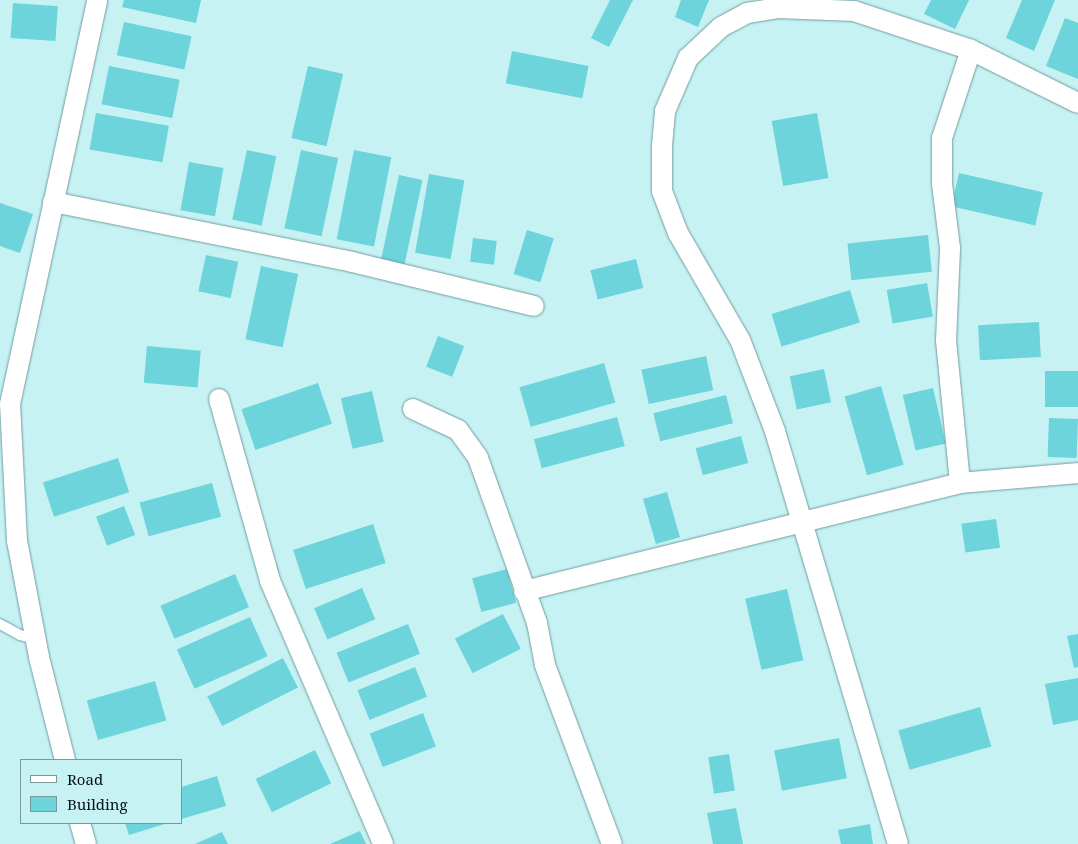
<!DOCTYPE html>
<html>
<head>
<meta charset="utf-8">
<style>
  body { margin:0 }
  #map { position:relative; width:1078px; height:844px; overflow:hidden; background:#c6f2f4; font-family:"Noto Serif",serif }
  div>[style] { position:absolute }
  [style*='--x'] { left:calc(var(--x)*1px); top:calc(var(--y)*1px); width:calc(var(--w)*1px); rotate:calc(var(--a)*1deg) }
  .building>* { inset:0; background:#6cd4da; transform-origin:0 0 }
  .roads { filter:drop-shadow(0 0 1px #739c9e) drop-shadow(0 0 1px #739c9e) }
  .service>* { height:10px; margin:-5px; padding:0 5px; transform-origin:5px; border-radius:5px; background:#fff }
  .minor>* { height:20px; margin:-10px; padding:0 10px; transform-origin:10px; border-radius:10px; background:#fff }
  span { translate:-50% -50%; white-space:nowrap; text-align:center; line-height:1.15; -webkit-text-stroke:4px #c6f2f4; paint-order:stroke }
  .legend { position:absolute; left:20px; top:759px; width:162px; height:65px; box-sizing:border-box; background:#c6f2f4; border:1px solid #78989a; margin:0; padding:6px 9px; list-style:none; font-size:15px; color:#031213 }
  .legend li { display:flex; align-items:center; gap:10px; height:25px }
  .legend b { width:25px; border:1px solid #78989a }
</style>
</head>
<body>
<div id="map">
  <div class="building">
    <i style="clip-path:polygon(124px 0,201px 0,196px 23px,122px 7px)"></i>
    <i style="clip-path:polygon(610px 0,633px 0,609px 47px,591px 38px)"></i>
    <i style="clip-path:polygon(681px 0,709px 0,698px 27px,675px 17px)"></i>
    <i style="clip-path:polygon(931px 0,969px 0,955px 29px,924px 14px)"></i>
    <i style="clip-path:polygon(1022px 0,1055px 0,1034px 51px,1006px 38px)"></i>
    <i style="left:13px;top:3px;width:45px;height:35px;rotate:4deg"></i>
    <i style="clip-path:polygon(1065px 18px,1078px 23px,1078px 79px,1046px 66px)"></i>
    <i style="left:124px;top:22px;width:69px;height:34px;rotate:12deg"></i>
    <i style="left:512px;top:51px;width:78px;height:33px;rotate:11deg"></i>
    <i style="left:109px;top:66px;width:72px;height:39px;rotate:11deg"></i>
    <i style="left:308px;top:66px;width:36px;height:74px;rotate:13deg"></i>
    <i style="left:96px;top:113px;width:74px;height:37px;rotate:10deg"></i>
    <i style="left:817px;top:113px;width:66px;height:46px;rotate:80deg"></i>
    <i style="left:247px;top:150px;width:30px;height:71px;rotate:12deg"></i>
    <i style="left:301px;top:150px;width:38px;height:80px;rotate:12deg"></i>
    <i style="left:354px;top:150px;width:38px;height:91px;rotate:11deg"></i>
    <i style="left:189px;top:162px;width:35px;height:49px;rotate:10deg"></i>
    <i style="left:959px;top:173px;width:86px;height:34px;rotate:13deg"></i>
    <i style="left:429px;top:174px;width:36px;height:80px;rotate:10deg"></i>
    <i style="left:399px;top:175px;width:24px;height:86px;rotate:12deg"></i>
    <i style="clip-path:polygon(0 203px,33px 214px,20px 253px,0 246px)"></i>
    <i style="left:527px;top:230px;width:28px;height:46px;rotate:17deg"></i>
    <i style="left:928px;top:235px;width:37px;height:81px;rotate:84deg"></i>
    <i style="left:473px;top:238px;width:24px;height:24px;rotate:7deg"></i>
    <i style="left:206px;top:255px;width:33px;height:37px;rotate:12deg"></i>
    <i style="left:636px;top:259px;width:30px;height:47px;rotate:76deg"></i>
    <i style="left:261px;top:266px;width:38px;height:75px;rotate:12deg"></i>
    <i style="left:927px;top:283px;width:34px;height:41px;rotate:80deg"></i>
    <i style="left:850px;top:290px;width:34px;height:82px;rotate:73deg"></i>
    <i style="left:1039px;top:322px;width:35px;height:61px;rotate:87deg"></i>
    <i style="left:438px;top:336px;width:28px;height:33px;rotate:21deg"></i>
    <i style="left:147px;top:346px;width:54px;height:37px;rotate:5deg"></i>
    <i style="left:706px;top:356px;width:35px;height:66px;rotate:78deg"></i>
    <i style="left:604px;top:363px;width:41px;height:88px;rotate:74deg"></i>
    <i style="left:824px;top:369px;width:34px;height:35px;rotate:78deg"></i>
    <i style="left:1078px;top:371px;width:36px;height:33px;rotate:90deg"></i>
    <i style="left:318px;top:383px;width:43px;height:81px;rotate:71deg"></i>
    <i style="left:881px;top:386px;width:82px;height:38px;rotate:74deg"></i>
    <i style="left:933px;top:388px;width:57px;height:31px;rotate:77deg"></i>
    <i style="left:372px;top:391px;width:52px;height:32px;rotate:77deg"></i>
    <i style="left:726px;top:395px;width:29px;height:75px;rotate:76deg"></i>
    <i style="left:617px;top:417px;width:30px;height:86px;rotate:75deg"></i>
    <i style="left:1049px;top:418px;width:29px;height:39px;rotate:2deg"></i>
    <i style="left:741px;top:436px;width:28px;height:47px;rotate:75deg"></i>
    <i style="left:118px;top:458px;width:36px;height:79px;rotate:72deg"></i>
    <i style="left:212px;top:483px;width:35px;height:75px;rotate:75deg"></i>
    <i style="left:667px;top:492px;width:47px;height:25px;rotate:74deg"></i>
    <i style="left:124px;top:506px;width:31px;height:30px;rotate:69deg"></i>
    <i style="left:996px;top:519px;width:29px;height:35px;rotate:82deg"></i>
    <i style="left:373px;top:524px;width:41px;height:84px;rotate:72deg"></i>
    <i style="left:507px;top:569px;width:35px;height:36px;rotate:75deg"></i>
    <i style="left:235px;top:574px;width:36px;height:81px;rotate:67deg"></i>
    <i style="left:362px;top:588px;width:34px;height:52px;rotate:67deg"></i>
    <i style="left:787px;top:589px;width:73px;height:43px;rotate:77deg"></i>
    <i style="left:503px;top:614px;width:39px;height:54px;rotate:63deg"></i>
    <i style="left:250px;top:617px;width:43px;height:80px;rotate:66deg"></i>
    <i style="left:408px;top:624px;width:32px;height:77px;rotate:68deg"></i>
    <i style="clip-path:polygon(1078px 634px,1078px 667px,1074px 668px,1067px 636px)"></i>
    <i style="left:283px;top:658px;width:33px;height:85px;rotate:63deg"></i>
    <i style="left:415px;top:667px;width:32px;height:62px;rotate:68deg"></i>
    <i style="clip-path:polygon(1078px 678px,1078px 720px,1053px 725px,1045px 684px)"></i>
    <i style="left:155px;top:681px;width:41px;height:71px;rotate:74deg"></i>
    <i style="left:980px;top:707px;width:41px;height:85px;rotate:74deg"></i>
    <i style="left:423px;top:713px;width:36px;height:57px;rotate:69deg"></i>
    <i style="left:839px;top:738px;width:41px;height:66px;rotate:79deg"></i>
    <i style="left:315px;top:750px;width:37px;height:66px;rotate:64deg"></i>
    <i style="left:729px;top:754px;width:37px;height:21px;rotate:81deg"></i>
    <i style="clip-path:polygon(217px 776px,226px 806px,181px 819px,181px 787px)"></i>
    <i style="clip-path:polygon(736px 808px,743px 844px,713px 844px,707px 813px)"></i>
    <i style="clip-path:polygon(125px 823px,168px 823px,129px 835px)"></i>
    <i style="clip-path:polygon(870px 824px,873px 844px,841px 844px,838px 830px)"></i>
    <i style="clip-path:polygon(360px 831px,366px 844px,330px 844px)"></i>
    <i style="clip-path:polygon(222px 832px,228px 844px,195px 844px)"></i>
  </div>
  <div class="roads">
    <div class="service">
      <i style="--x:0;--y:624;--w:23;--a:29"></i>
      <i style="--x:20;--y:635;--w:16;--a:15"></i>
    </div>
    <div class="minor">
      <i style="--x:53;--y:202;--w:305;--a:11.3"></i>
      <i style="--x:352;--y:262;--w:187;--a:13.6"></i>
      <i style="--x:219;--y:399;--w:189;--a:74.3"></i>
      <i style="--x:270;--y:581;--w:286;--a:66.7"></i>
      <i style="--x:413;--y:409;--w:50;--a:25"></i>
      <i style="--x:458;--y:430;--w:34;--a:54"></i>
      <i style="--x:478;--y:458;--w:175;--a:70.3"></i>
      <i style="--x:537;--y:623;--w:43;--a:79.2"></i>
      <i style="--x:545;--y:665;--w:191;--a:69.5"></i>
      <i style="--x:960;--y:483;--w:143;--a:-95.6"></i>
      <i style="--x:946;--y:341;--w:93;--a:-87.5"></i>
      <i style="--x:950;--y:248;--w:64;--a:-97.1"></i>
      <i style="--x:942;--y:184;--w:46;--a:-90"></i>
      <i style="--x:942;--y:138;--w:93;--a:-71.8"></i>
      <i style="--x:524;--y:591;--w:449;--a:-13.9"></i>
      <i style="--x:960;--y:483;--w:118;--a:-4.8"></i>
      <i style="--x:65;--y:760;--w:106;--a:-104.2"></i>
      <i style="--x:39;--y:657;--w:118;--a:-100.7"></i>
      <i style="--x:17;--y:541;--w:137;--a:-92.9"></i>
      <i style="--x:10;--y:404;--w:413;--a:-77.8"></i>
      <i style="--x:80;--y:823;--w:22;--a:74"></i>
      <i style="--x:898;--y:844;--w:431;--a:-106.6"></i>
      <i style="--x:775;--y:431;--w:97;--a:-111"></i>
      <i style="--x:740;--y:340;--w:124;--a:-120.1"></i>
      <i style="--x:678;--y:233;--w:45;--a:-110.9"></i>
      <i style="--x:662;--y:191;--w:45;--a:-90"></i>
      <i style="--x:662;--y:146;--w:35;--a:-85"></i>
      <i style="--x:665;--y:111;--w:58;--a:-66.5"></i>
      <i style="--x:688;--y:58;--w:45;--a:-43.2"></i>
      <i style="--x:721;--y:27;--w:30;--a:-28"></i>
      <i style="--x:747;--y:13;--w:31;--a:-9"></i>
      <i style="--x:778;--y:8;--w:76;--a:2.3"></i>
      <i style="--x:854;--y:11;--w:123;--a:18.4"></i>
      <i style="--x:971;--y:50;--w:119;--a:26.4"></i>
    </div>
  </div>
  <ul class="legend">
  <li><b style="height:6px;background:#fff"></b>Road</li>
  <li><b style="height:14px;background:#6cd4da"></b>Building</li>
  </ul>
</div>
</body>
</html>
